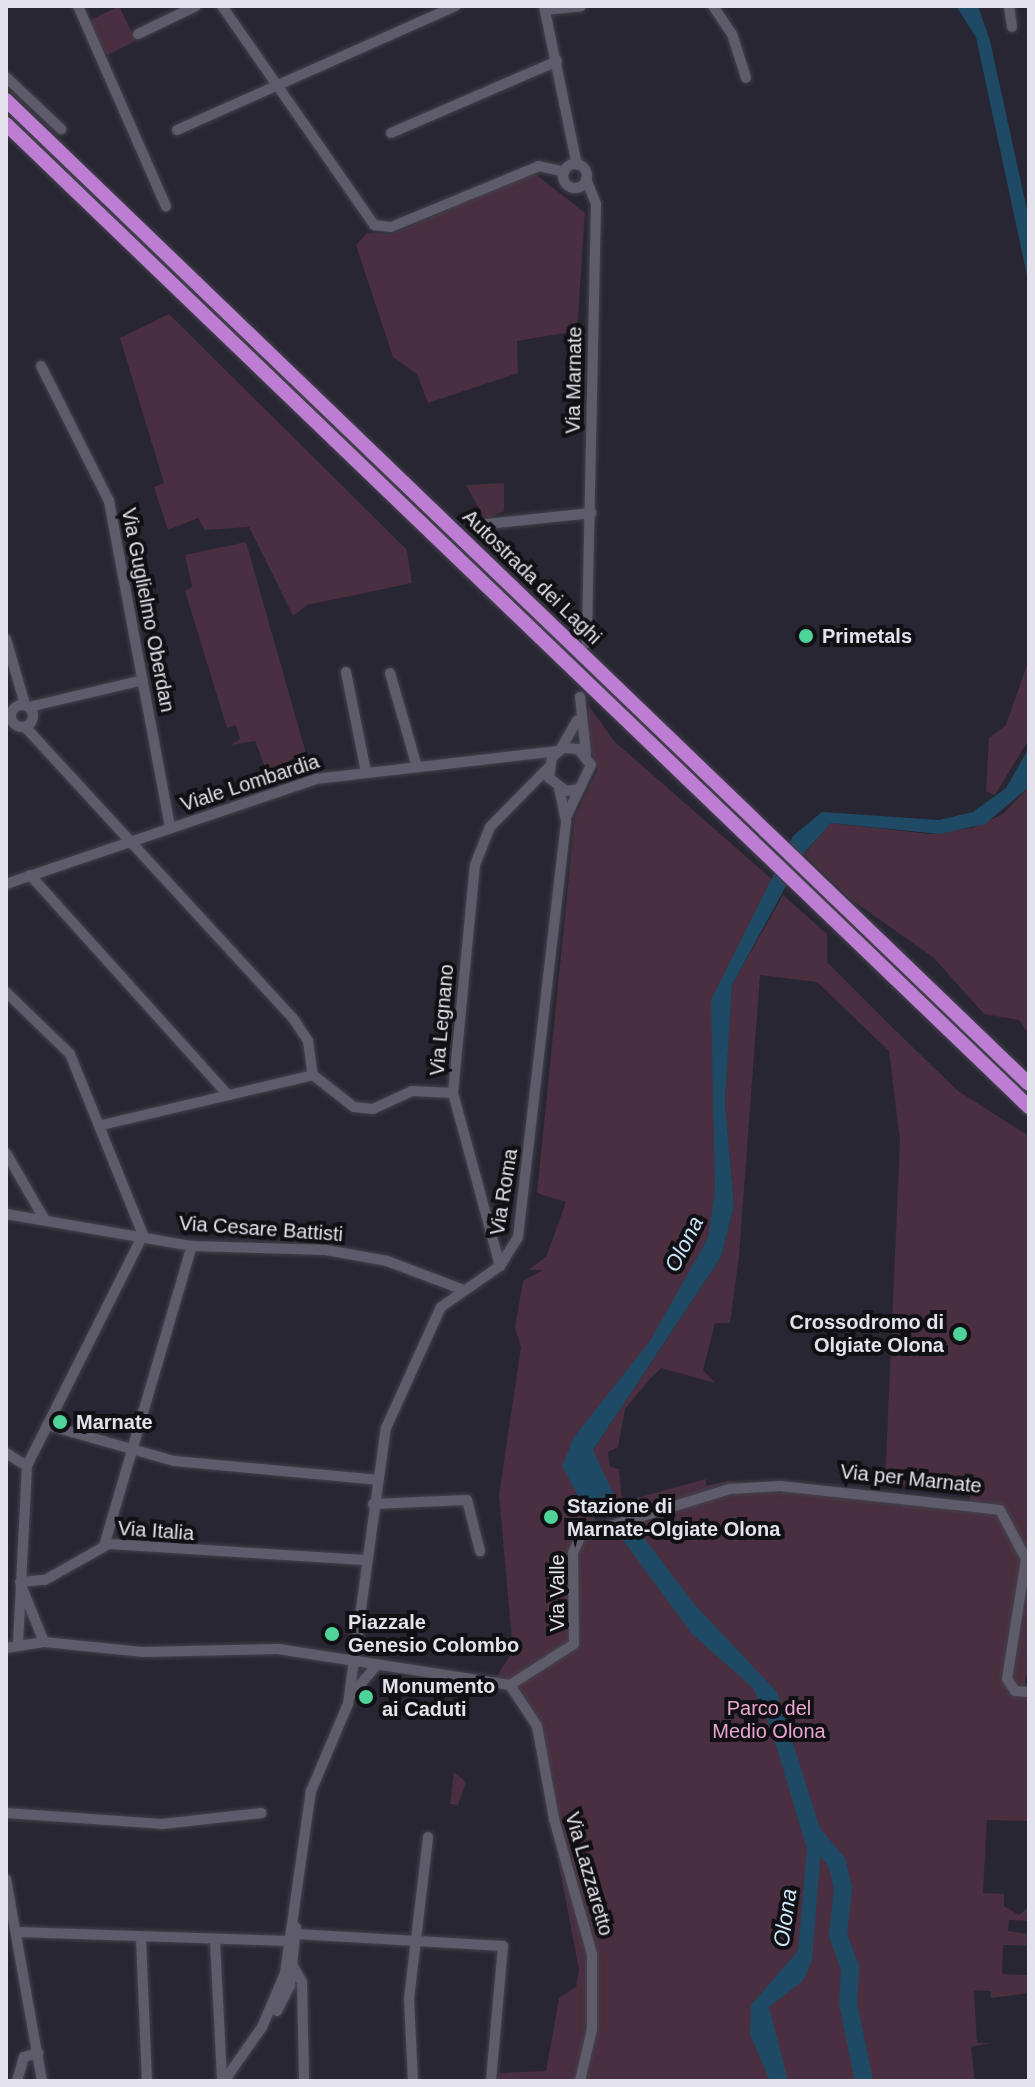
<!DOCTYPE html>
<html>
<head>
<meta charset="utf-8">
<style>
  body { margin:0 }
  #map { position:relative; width:1035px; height:2087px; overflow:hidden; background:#282632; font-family:Arial,sans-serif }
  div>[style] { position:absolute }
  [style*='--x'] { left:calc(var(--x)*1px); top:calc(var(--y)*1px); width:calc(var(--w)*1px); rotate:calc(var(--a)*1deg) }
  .green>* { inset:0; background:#492f3f; transform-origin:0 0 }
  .water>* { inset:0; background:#1f4a65 }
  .pier>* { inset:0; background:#282632 }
  .river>* { height:18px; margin:-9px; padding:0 9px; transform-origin:9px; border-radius:9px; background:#1f4a65 }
  .roads { filter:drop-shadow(0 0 2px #43424c) drop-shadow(0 0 2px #43424c) }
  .minor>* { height:10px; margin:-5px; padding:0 5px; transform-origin:5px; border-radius:5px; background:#5e5c6a }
  .minor>.ring { margin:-5px; padding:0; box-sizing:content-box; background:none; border:10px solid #5e5c6a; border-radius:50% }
  .highway>* { height:14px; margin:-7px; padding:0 7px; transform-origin:7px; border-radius:7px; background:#bd7dd3 }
  .dots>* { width:22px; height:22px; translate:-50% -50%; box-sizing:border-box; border:4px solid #101015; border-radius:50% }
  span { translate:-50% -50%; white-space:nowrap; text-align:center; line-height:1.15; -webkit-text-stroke:8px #101015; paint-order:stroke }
  .street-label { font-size:20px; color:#e3e2ea }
  .poi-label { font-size:20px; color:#e3e2ea; font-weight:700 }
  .left { translate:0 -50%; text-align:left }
  .right { translate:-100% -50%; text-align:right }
  .park-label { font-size:20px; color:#eba6cf }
  .water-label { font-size:22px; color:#cce6f9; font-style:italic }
  .frame { position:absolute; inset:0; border:8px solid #e3e2ea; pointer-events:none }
</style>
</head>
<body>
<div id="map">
  <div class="green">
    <i style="left:119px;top:6px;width:39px;height:33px;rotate:64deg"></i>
    <i style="clip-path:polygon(534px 173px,585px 213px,577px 331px,517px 341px,518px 373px,428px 403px,417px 374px,393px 357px,356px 245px,367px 233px,391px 234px)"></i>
    <i style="clip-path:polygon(169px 314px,407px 550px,412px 583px,307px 605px,293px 616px,249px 527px,205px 530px,198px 518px,168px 530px,154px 487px,164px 483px,120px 338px)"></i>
    <i style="clip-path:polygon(504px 483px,504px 511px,485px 520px,466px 485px)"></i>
    <i style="clip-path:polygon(246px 542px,311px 771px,271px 783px,255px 741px,231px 745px,240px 739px,236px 725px,227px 728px,185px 591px,192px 587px,185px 555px)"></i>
    <i style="clip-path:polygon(1029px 659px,1029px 739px,995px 795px,986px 791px,989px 738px,1006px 725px)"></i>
    <i style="clip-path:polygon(evenodd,589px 706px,614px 741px,774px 881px,727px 974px,723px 1215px,684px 1296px,570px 1459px,624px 1510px,597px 1471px,593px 1450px,721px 1257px,734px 1206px,725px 1102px,732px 985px,783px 895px,827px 934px,827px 962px,895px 1030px,958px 1091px,1029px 1136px,1029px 1662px,1023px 1695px,1029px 1695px,1029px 1821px,987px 1820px,983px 1893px,1004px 1894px,1004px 1906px,1019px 1915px,1029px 1907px,1029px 1921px,1009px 1920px,1008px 1931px,1029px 1934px,1029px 1946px,1003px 1945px,1002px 1974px,1029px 1975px,1029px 1993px,991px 1998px,991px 1991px,974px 1990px,977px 2043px,989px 2043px,971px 2047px,975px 2081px,497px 2080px,499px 2073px,546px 2071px,559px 1998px,576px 1987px,579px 1970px,532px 1723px,495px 1679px,518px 1643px,512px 1640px,499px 1495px,521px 1347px,515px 1328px,523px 1281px,543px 1270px,528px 1270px,546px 1257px,566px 1202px,537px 1193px,575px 816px,598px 769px,587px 741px,589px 706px,760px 975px,817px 982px,889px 1051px,900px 1141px,885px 1482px,970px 1496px,970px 1502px,728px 1481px,706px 1486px,706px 1479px,622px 1502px,619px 1469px,610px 1467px,608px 1452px,618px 1447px,625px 1409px,648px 1381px,661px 1368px,715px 1383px,703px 1370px,715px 1323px,730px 1323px,739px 1256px,760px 975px)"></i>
    <i style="clip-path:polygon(1029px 787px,1029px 1035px,1019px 1020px,984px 1014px,934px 958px,849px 898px,804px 854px,831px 823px,930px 834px,973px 828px,1003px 814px)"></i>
    <i style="clip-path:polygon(454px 1772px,466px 1782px,458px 1805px,450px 1804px)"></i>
  </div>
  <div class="water">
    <i style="clip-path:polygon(956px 6px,978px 6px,990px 41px,1029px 219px,1029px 285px,976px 37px)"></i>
    <i style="clip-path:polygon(1029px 748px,1029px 787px,985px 824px,940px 834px,831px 823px,804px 853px,732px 985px,725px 1102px,734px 1206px,721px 1257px,593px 1450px,618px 1504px,695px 1605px,777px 1692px,822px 1835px,812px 1961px,803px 1981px,769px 2007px,788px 2081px,770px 2081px,750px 2034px,751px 2005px,798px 1951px,807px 1849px,770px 1725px,753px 1688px,692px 1634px,623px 1540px,582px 1503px,562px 1466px,574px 1437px,650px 1341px,708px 1238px,715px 1192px,711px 1000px,793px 836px,822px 812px,939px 820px,973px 812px,1006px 788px)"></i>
  </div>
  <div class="pier">
    <i style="clip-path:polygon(628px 1508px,641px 1522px,607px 1531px,593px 1517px)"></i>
  </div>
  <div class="river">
    <i style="--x:814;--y:1835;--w:35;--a:50"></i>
    <i style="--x:837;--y:1862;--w:28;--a:77"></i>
    <i style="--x:843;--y:1889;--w:46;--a:96.2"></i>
    <i style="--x:838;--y:1935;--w:35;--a:70"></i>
    <i style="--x:850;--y:1968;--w:35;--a:93"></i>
    <i style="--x:848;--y:2003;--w:80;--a:78.4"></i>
  </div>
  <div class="roads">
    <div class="minor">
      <i style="--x:78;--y:6;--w:219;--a:66.3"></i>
      <i style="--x:222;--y:6;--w:267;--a:55.2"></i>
      <i style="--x:374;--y:225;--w:17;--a:7"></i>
      <i style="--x:391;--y:227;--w:160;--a:-22.4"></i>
      <i style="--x:539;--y:166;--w:26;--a:13"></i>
      <i style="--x:544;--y:6;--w:162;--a:78.3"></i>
      <i style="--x:713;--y:6;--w:34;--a:56"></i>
      <i style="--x:732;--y:34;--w:46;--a:72.3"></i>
      <i style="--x:1009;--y:6;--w:21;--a:82"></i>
      <i style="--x:545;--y:10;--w:36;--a:-6"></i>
      <i style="--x:138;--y:34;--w:64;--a:-25.8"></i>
      <i style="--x:6;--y:77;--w:76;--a:43.4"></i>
      <i style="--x:177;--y:130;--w:305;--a:-24"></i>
      <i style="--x:391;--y:133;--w:181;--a:-23.4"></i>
      <i class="ring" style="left:563px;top:164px;width:14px;height:14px"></i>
      <i style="--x:586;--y:179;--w:27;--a:68"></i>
      <i style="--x:596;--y:204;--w:439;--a:91.2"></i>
      <i style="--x:41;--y:366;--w:151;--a:63.3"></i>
      <i style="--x:109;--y:501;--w:333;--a:79.4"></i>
      <i style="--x:487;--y:524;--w:105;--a:-6"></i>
      <i style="--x:6;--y:639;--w:65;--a:73.8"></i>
      <i style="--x:346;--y:672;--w:102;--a:78.7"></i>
      <i style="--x:390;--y:673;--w:98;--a:74"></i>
      <i style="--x:580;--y:697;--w:57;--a:84"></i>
      <i class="ring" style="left:11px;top:705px;width:12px;height:12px"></i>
      <i style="--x:29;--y:707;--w:117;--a:-13.3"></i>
      <i style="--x:27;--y:729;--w:393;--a:47.4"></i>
      <i style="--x:293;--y:1018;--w:27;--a:57"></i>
      <i style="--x:308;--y:1041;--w:34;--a:82"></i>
      <i style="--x:560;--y:750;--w:34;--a:-60"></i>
      <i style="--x:567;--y:815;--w:55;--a:-64.4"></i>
      <i style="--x:591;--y:765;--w:21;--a:-129"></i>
      <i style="--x:578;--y:749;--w:15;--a:-176"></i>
      <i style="--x:563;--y:748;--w:14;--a:141"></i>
      <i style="--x:552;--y:757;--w:21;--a:98"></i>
      <i style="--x:549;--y:778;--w:21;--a:37"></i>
      <i style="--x:566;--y:791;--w:13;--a:-9"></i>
      <i style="--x:30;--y:875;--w:295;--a:48"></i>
      <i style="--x:6;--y:884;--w:327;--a:-18.7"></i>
      <i style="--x:316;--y:779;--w:243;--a:-6.6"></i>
      <i style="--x:6;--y:992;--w:89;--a:44.1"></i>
      <i style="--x:70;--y:1054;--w:195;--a:68"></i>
      <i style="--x:143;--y:1235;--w:258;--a:116.7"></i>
      <i style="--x:27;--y:1466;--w:180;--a:92.9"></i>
      <i style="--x:102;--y:1125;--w:217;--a:-13.3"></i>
      <i style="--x:313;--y:1075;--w:52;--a:38"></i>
      <i style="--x:354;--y:1107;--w:19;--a:6"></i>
      <i style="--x:373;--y:1109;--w:43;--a:-24.8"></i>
      <i style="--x:412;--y:1091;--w:41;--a:2.8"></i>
      <i style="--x:6;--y:1153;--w:78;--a:59.8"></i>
      <i style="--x:6;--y:1214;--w:189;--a:9.8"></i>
      <i style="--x:192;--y:1246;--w:134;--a:1.7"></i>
      <i style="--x:326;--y:1250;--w:62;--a:10.2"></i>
      <i style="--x:387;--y:1261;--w:79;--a:20.7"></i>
      <i style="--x:500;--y:1266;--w:179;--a:-105.2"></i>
      <i style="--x:453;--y:1093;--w:229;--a:-84.5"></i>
      <i style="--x:475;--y:865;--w:41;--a:-68.5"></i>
      <i style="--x:490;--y:827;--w:83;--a:-45.5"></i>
      <i style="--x:47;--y:1425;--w:132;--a:15.8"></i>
      <i style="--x:174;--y:1461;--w:204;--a:5.3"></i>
      <i style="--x:6;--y:1453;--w:25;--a:32"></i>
      <i style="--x:373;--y:1504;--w:94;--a:-2.4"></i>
      <i style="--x:467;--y:1500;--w:53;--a:75.7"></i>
      <i style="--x:104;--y:1546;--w:313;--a:-73.7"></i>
      <i style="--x:20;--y:1582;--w:25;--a:-5"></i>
      <i style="--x:45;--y:1580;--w:73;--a:-29.4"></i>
      <i style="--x:109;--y:1544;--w:256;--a:3.6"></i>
      <i style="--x:21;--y:1585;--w:61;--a:68"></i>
      <i style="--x:6;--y:1648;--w:38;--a:-9"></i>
      <i style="--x:44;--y:1642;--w:100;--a:5.8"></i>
      <i style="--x:143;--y:1652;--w:135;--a:-1.3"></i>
      <i style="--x:278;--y:1649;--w:235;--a:8.8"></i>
      <i style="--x:510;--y:1685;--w:76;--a:-32.6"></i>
      <i style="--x:574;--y:1644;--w:91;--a:-90.6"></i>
      <i style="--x:573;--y:1553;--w:20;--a:-66"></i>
      <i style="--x:581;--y:1535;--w:156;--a:-17.2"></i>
      <i style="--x:730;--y:1489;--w:50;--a:-3.4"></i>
      <i style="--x:780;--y:1486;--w:221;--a:6.2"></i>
      <i style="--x:1000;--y:1510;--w:55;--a:62"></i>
      <i style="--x:1026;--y:1559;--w:121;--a:99"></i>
      <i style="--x:1007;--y:1679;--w:14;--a:56"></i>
      <i style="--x:1015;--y:1691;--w:14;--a:4"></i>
      <i style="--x:510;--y:1685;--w:49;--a:56.6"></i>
      <i style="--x:537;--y:1726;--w:95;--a:79.6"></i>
      <i style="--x:554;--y:1819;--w:140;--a:74.3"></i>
      <i style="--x:592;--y:1954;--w:75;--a:90"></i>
      <i style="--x:592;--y:2029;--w:53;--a:103"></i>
      <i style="--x:351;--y:1695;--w:37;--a:-49"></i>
      <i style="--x:6;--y:1813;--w:156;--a:4"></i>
      <i style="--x:162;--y:1824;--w:100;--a:-6.3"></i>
      <i style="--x:6;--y:1879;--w:205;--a:79.9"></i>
      <i style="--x:17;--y:1932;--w:271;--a:1.9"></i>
      <i style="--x:296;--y:1934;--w:207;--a:3.3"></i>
      <i style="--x:503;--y:1946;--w:136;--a:95.1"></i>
      <i style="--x:141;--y:1938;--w:143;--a:87.6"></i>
      <i style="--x:215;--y:1941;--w:140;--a:87.1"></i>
      <i style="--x:293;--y:1966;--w:18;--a:61"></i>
      <i style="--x:302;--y:1982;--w:99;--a:88.8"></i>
      <i style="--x:277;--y:2011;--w:29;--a:-63"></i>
      <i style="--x:290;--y:1985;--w:58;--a:-84.1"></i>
      <i style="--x:17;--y:2081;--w:25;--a:-74"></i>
      <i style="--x:24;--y:2057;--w:15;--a:-16"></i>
      <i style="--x:224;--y:2081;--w:66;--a:-54.9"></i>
      <i style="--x:262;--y:2027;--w:59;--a:-66.9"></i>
      <i style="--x:285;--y:1973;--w:184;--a:-81.9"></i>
      <i style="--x:311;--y:1791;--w:95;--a:-67"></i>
      <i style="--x:348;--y:1704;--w:279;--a:-82.2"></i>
      <i style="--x:386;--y:1428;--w:133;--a:-65.6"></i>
      <i style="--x:441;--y:1307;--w:72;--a:-34.8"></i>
      <i style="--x:500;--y:1266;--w:34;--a:-58"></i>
      <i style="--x:518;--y:1237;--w:419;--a:-83.4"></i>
      <i style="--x:566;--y:821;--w:34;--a:-102"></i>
      <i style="--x:413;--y:2081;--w:82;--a:-92.8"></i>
      <i style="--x:409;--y:1999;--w:163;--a:-83.3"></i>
    </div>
    <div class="highway">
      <i style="--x:6;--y:100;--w:1419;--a:43.89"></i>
      <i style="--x:6;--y:124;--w:1419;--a:43.86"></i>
    </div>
  </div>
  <div class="dots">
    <i style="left:806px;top:636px;background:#4ed399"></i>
    <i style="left:960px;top:1334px;background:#4ed399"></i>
    <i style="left:60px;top:1422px;background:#4ed399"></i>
    <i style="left:551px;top:1517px;background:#4ed399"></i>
    <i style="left:332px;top:1634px;background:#4ed399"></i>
    <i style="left:366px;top:1697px;background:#4ed399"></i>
  </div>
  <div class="street-label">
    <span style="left:574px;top:380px;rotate:-89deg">Via Marnate</span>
    <span style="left:532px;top:577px;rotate:44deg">Autostrada dei Laghi</span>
    <span style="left:148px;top:610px;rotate:79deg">Via Guglielmo Oberdan</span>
    <span style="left:250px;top:783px;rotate:-18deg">Viale Lombardia</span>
    <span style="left:442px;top:1020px;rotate:-85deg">Via Legnano</span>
    <span style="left:504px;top:1192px;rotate:-81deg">Via Roma</span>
    <span style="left:261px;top:1229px;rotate:4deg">Via Cesare Battisti</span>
    <span style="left:911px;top:1479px;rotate:6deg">Via per Marnate</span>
    <span style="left:156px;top:1531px;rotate:4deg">Via Italia</span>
    <span style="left:557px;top:1593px;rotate:-90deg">Via Valle</span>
    <span style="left:589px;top:1874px;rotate:74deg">Via Lazzaretto</span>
  </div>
  <div class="poi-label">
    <span class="left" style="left:822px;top:636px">Primetals</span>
    <span class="right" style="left:944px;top:1334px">Crossodromo di<br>Olgiate Olona</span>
    <span class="left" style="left:76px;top:1422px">Marnate</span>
    <span class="left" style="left:567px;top:1518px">Stazione di<br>Marnate-Olgiate Olona</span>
    <span class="left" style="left:348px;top:1634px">Piazzale<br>Genesio Colombo</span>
    <span class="left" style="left:382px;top:1698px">Monumento<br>ai Caduti</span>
  </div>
  <div class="park-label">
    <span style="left:769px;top:1720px">Parco del<br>Medio Olona</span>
  </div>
  <div class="water-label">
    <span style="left:684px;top:1244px;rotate:-63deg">Olona</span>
    <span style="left:785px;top:1918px;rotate:-82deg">Olona</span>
  </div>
  <div class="frame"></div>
</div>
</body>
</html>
